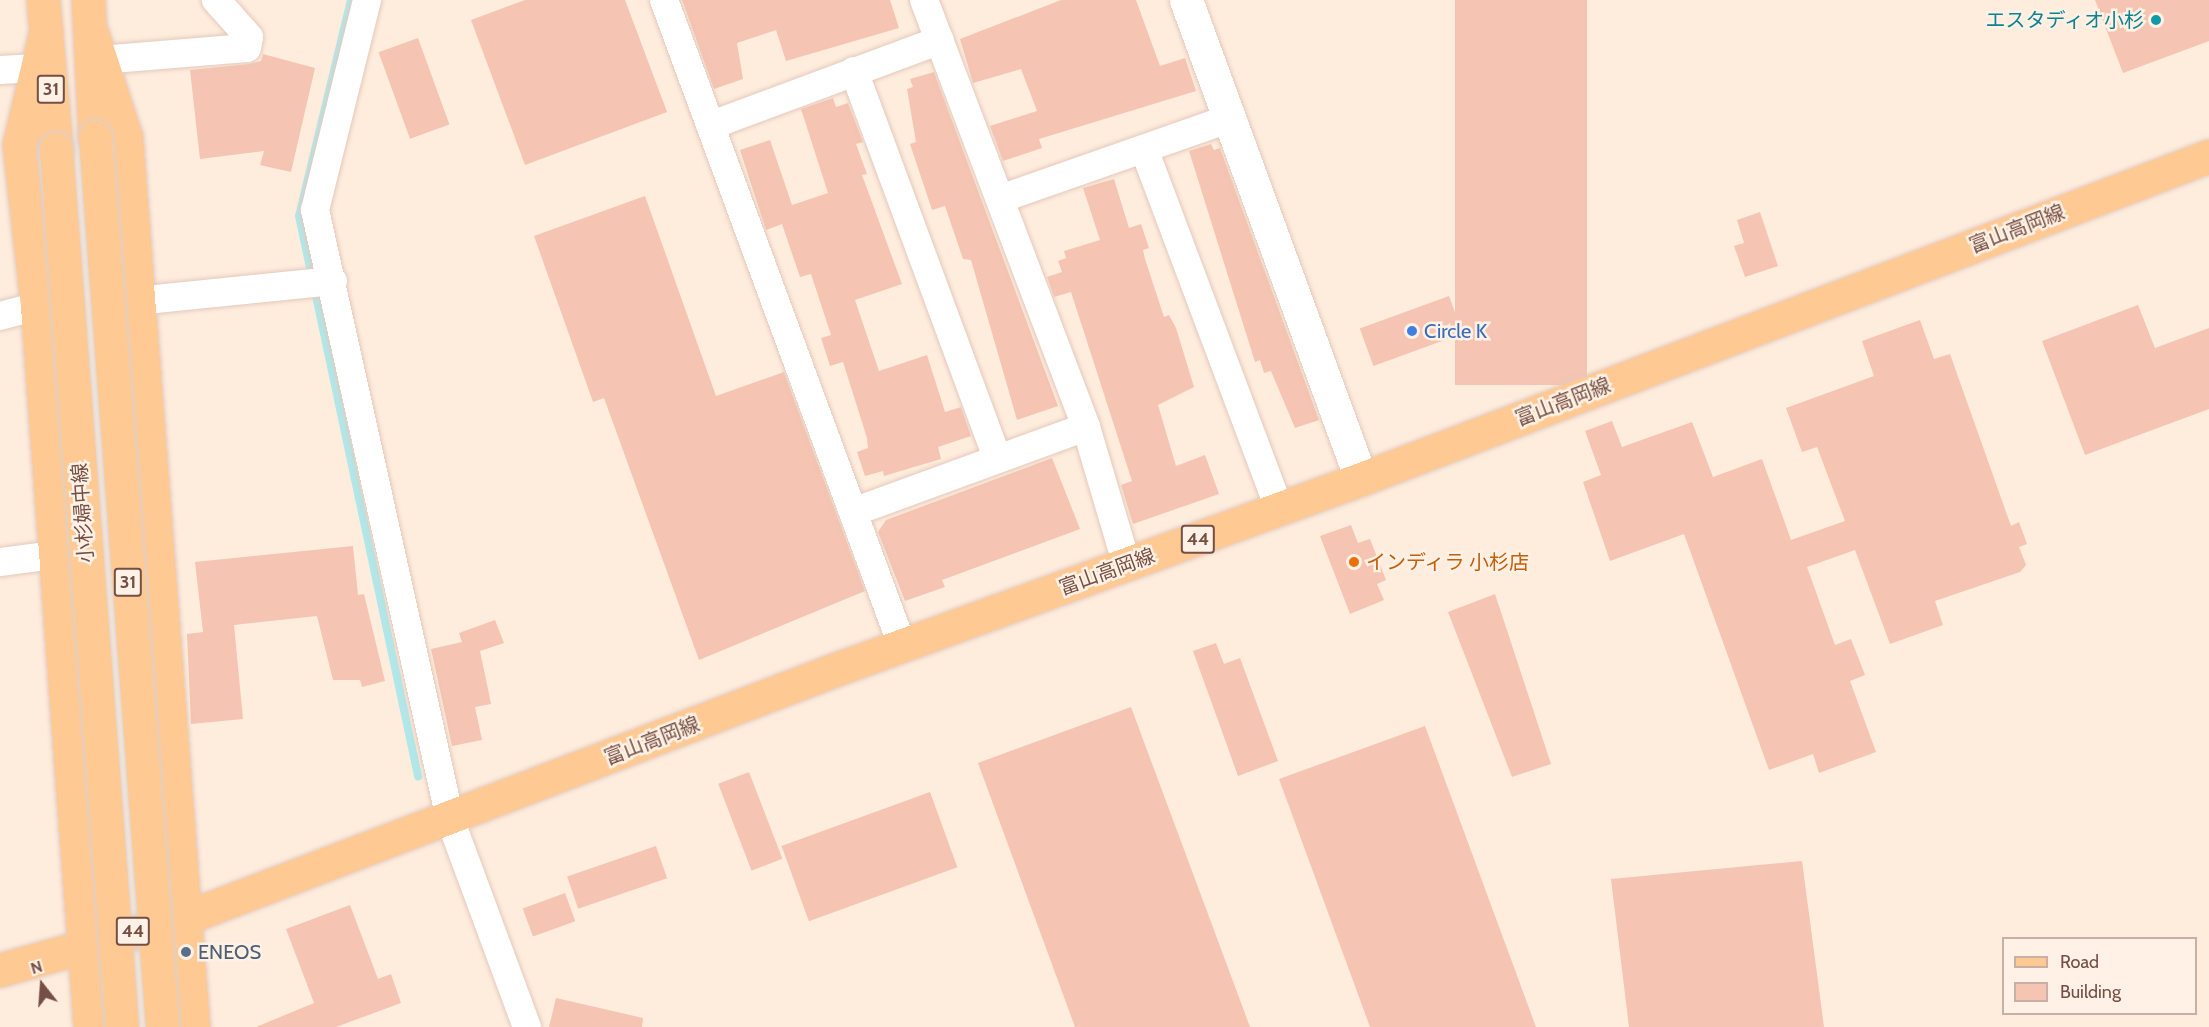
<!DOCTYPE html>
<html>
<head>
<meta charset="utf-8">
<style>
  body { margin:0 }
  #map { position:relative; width:2209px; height:1027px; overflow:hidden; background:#feeddd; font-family:Cabin,"Noto Sans JP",sans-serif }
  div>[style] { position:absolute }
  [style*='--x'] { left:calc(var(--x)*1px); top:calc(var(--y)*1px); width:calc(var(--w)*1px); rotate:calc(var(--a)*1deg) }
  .stream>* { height:8px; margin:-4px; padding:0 4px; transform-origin:4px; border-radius:4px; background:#b1e7e8 }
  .building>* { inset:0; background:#f5c4b2; transform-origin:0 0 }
  .roads { filter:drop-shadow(0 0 2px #e4c9bc) drop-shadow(0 0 2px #e4c9bc) }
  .minor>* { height:28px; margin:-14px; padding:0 14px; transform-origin:14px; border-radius:14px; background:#fff }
  .tertiary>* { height:33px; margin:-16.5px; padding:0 16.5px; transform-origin:16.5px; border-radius:16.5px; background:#fff }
  .primary>* { height:33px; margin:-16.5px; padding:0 16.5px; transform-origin:16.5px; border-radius:16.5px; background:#ffc993 }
  .bridges { filter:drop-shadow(0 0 2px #dbd1ce) drop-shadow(0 0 2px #dbd1ce) }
  .primary-bridge>* { height:33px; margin:-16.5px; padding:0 16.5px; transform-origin:16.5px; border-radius:16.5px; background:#ffc993 }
  .dots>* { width:16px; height:16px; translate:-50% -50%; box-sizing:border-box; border:3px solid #fff1e5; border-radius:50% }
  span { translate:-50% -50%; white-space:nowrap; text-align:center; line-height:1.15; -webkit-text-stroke:5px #fff1e5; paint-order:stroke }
  .shield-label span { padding:2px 4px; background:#fff1e5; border:2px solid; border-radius:4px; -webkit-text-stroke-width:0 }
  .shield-label { font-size:18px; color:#754f44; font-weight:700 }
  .culture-label { font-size:20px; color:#0d838f }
  .right { translate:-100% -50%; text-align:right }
  .street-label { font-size:20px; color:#754f44 }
  .shop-label { font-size:20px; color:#366cbe }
  .left { translate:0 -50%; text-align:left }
  .food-label { font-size:20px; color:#c56008 }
  .service-label { font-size:20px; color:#4e5e75 }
  .legend { position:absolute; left:2002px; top:937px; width:195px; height:78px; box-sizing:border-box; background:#fff1e5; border:2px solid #c8b0a5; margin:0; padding:8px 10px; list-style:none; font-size:18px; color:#754f44 }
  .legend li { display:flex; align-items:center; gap:12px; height:30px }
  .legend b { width:30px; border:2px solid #c8b0a5 }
  .north { position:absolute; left:12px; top:955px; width:60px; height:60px; -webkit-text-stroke:4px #fff1e5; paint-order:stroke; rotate:343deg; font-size:16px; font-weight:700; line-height:24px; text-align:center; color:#754f44 }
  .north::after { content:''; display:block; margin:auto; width:21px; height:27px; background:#754f44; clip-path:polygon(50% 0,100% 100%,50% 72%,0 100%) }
</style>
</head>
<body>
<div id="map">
  <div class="stream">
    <i style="--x:351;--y:0;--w:222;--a:103.5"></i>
    <i style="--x:299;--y:216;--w:573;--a:78"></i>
  </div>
  <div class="building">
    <i style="clip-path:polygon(525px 0,625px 0,667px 112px,525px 165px,471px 20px)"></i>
    <i style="clip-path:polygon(682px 0,890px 0,899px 28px,786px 61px,776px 30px,737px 43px,743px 79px,714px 89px)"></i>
    <i style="clip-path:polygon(1061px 0,1136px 0,1160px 66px,1185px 58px,1196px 91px,1039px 139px,1042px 148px,1003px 161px,990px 126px,1037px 111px,1021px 69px,973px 83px,960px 39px)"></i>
    <i style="left:1455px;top:0;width:132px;height:385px"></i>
    <i style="clip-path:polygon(2095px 0,2209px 0,2209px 41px,2123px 73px)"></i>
    <i style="left:418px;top:38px;width:92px;height:42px;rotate:70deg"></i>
    <i style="clip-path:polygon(263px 54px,315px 68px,291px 172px,260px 165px,264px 151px,200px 159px,190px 70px,249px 64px,261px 61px)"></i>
    <i style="clip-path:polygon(934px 72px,1058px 406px,1017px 420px,971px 260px,963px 259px,945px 206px,932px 210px,910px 144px,916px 142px,907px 89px,913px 87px,910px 79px)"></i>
    <i style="clip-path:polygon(833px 98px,836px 107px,848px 103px,863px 142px,856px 144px,867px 174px,862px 175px,902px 284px,855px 300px,879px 371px,927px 355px,945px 412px,961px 407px,971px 436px,938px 447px,941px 459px,884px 476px,883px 471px,865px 476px,857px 452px,868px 448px,867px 438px,843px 362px,830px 366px,821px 338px,831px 335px,811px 274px,800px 277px,782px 224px,766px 230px,740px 150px,770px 140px,792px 205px,828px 193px,801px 109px)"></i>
    <i style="clip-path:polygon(1211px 144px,1214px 150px,1220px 148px,1319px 420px,1295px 428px,1271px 371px,1264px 373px,1260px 360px,1255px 362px,1189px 151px)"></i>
    <i style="clip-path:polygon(1114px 179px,1129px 228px,1141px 224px,1149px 248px,1143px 250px,1145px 259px,1164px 317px,1169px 315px,1176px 328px,1194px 387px,1158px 405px,1176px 466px,1205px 455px,1219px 494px,1133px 524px,1121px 485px,1132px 481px,1071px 292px,1054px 297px,1047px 277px,1062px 272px,1058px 261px,1066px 258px,1064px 251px,1100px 240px,1083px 188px)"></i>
    <i style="clip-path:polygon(645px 196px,716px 396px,784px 372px,865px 591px,699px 660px,604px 398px,593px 402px,534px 236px)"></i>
    <i style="clip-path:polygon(1760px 212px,1778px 266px,1745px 277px,1734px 246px,1744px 243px,1737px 220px)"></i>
    <i style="left:1449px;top:296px;width:40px;height:95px;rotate:70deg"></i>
    <i style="clip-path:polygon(2138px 305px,2155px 348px,2209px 328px,2209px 409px,2085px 455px,2042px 341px)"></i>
    <i style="clip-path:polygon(1920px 320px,1934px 359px,1950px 354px,2011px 526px,2019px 522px,2027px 544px,2019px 547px,2026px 565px,2020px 572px,1935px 601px,1943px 625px,1890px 644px,1855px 550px,1807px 567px,1835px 645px,1851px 639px,1865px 675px,1850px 681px,1876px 752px,1819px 773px,1813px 754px,1769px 770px,1684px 534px,1610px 561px,1583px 482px,1601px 475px,1585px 431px,1612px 421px,1622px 447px,1692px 422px,1713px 477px,1762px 459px,1791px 540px,1845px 521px,1817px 447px,1802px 452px,1786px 408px,1874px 376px,1862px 341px)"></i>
    <i style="clip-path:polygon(1052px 458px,1080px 529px,942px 580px,945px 587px,905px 601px,878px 532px,886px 520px)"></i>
    <i style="clip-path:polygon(1351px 525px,1358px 543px,1370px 539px,1386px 580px,1377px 584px,1384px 600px,1350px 614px,1320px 536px)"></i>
    <i style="clip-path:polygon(353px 546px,358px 595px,364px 594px,385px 681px,362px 687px,360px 680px,333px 680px,317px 616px,234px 625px,243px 719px,191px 724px,187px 634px,203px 632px,195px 562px)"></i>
    <i style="clip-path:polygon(1495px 594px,1551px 764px,1512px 777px,1448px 612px)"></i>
    <i style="clip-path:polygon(495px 620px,504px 643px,480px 651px,491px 704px,475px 707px,482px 740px,452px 746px,431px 649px,462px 642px,459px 633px)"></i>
    <i style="clip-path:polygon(1216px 643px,1224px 664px,1240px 658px,1278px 761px,1238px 776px,1193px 651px)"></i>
    <i style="clip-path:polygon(1131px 707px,1250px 1027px,1075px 1027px,978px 763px)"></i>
    <i style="clip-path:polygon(1425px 726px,1536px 1027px,1370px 1027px,1279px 779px)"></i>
    <i style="left:749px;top:772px;width:93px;height:33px;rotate:69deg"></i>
    <i style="left:930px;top:792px;width:80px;height:158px;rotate:70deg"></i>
    <i style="left:656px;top:846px;width:34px;height:94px;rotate:71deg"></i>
    <i style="clip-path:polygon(1802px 861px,1824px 1027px,1629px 1027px,1611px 879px)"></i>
    <i style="left:565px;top:893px;width:30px;height:45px;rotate:70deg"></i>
    <i style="clip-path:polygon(350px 905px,378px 979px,391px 974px,401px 1003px,336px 1027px,256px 1027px,314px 1003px,286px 929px)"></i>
    <i style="clip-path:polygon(556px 998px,643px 1018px,642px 1027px,549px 1027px)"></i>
  </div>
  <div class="roads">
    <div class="minor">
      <i style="--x:367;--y:0;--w:216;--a:103.9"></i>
      <i style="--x:315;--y:210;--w:624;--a:77.5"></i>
      <i style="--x:450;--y:819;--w:222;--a:69.7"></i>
      <i style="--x:664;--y:0;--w:688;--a:69.75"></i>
      <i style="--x:924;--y:0;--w:457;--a:69.2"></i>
      <i style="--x:1086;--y:427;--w:144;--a:73.5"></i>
      <i style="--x:100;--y:60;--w:147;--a:-4.7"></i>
      <i style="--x:247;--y:48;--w:11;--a:-80"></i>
      <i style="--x:249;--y:37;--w:50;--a:-131.7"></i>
      <i style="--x:0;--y:70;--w:37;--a:-3"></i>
      <i style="--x:854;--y:71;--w:413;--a:69.7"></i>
      <i style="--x:712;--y:125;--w:243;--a:-20.4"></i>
      <i style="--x:1144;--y:149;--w:384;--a:69.4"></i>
      <i style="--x:1000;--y:199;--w:243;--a:-19.3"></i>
      <i style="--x:136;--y:301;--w:198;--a:-5.8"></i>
      <i style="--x:0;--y:316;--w:38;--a:-15"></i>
      <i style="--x:856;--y:511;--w:245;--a:-20.1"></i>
      <i style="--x:0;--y:562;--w:55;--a:-7.3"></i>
    </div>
    <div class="tertiary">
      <i style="--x:1186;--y:0;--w:510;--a:69.93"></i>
    </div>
    <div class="primary">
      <i style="--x:43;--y:0;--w:150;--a:85"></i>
      <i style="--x:88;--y:0;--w:137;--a:87.1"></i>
      <i style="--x:46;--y:30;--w:118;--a:103.2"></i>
      <i style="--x:19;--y:145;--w:162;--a:83.6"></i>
      <i style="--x:37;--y:306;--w:723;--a:85.8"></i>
      <i style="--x:91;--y:31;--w:113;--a:71.9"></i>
      <i style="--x:126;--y:138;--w:892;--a:85.69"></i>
      <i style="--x:0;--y:970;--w:192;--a:-15.7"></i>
      <i style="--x:185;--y:918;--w:695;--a:-20.91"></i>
      <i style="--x:834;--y:670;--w:561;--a:-19.92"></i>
      <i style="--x:1361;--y:479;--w:907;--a:-20.85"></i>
    </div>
  </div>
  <div class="bridges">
    <div class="primary-bridge">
      <i style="--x:95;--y:137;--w:893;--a:85.69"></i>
      <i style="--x:56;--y:149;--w:880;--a:85.7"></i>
    </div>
  </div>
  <div class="dots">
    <i style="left:2156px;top:20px;background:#0f9aa8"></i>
    <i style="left:1412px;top:331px;background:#3f7fe0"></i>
    <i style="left:1354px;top:562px;background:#e8710a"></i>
    <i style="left:186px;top:952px;background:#5c6f8a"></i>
  </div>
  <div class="shield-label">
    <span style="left:51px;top:89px">31</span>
    <span style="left:1198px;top:539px">44</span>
    <span style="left:128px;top:582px">31</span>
    <span style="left:133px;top:931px">44</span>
  </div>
  <div class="culture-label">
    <span class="right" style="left:2144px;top:20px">エスタディオ小杉</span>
  </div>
  <div class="street-label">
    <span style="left:2017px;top:229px;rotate:-21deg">富山高岡線</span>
    <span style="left:1563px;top:402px;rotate:-21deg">富山高岡線</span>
    <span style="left:83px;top:513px;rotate:-94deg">小杉婦中線</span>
    <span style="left:1107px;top:572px;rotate:-20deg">富山高岡線</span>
    <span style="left:652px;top:741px;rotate:-21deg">富山高岡線</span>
  </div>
  <div class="shop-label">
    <span class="left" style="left:1424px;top:331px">Circle K</span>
  </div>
  <div class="food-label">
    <span class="left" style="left:1366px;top:562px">インディラ 小杉店</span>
  </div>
  <div class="service-label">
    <span class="left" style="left:198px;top:952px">ENEOS</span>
  </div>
  <ul class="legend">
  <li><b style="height:8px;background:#ffc993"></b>Road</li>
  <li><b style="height:16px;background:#f5c4b2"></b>Building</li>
  </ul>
  <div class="north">N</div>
</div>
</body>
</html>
